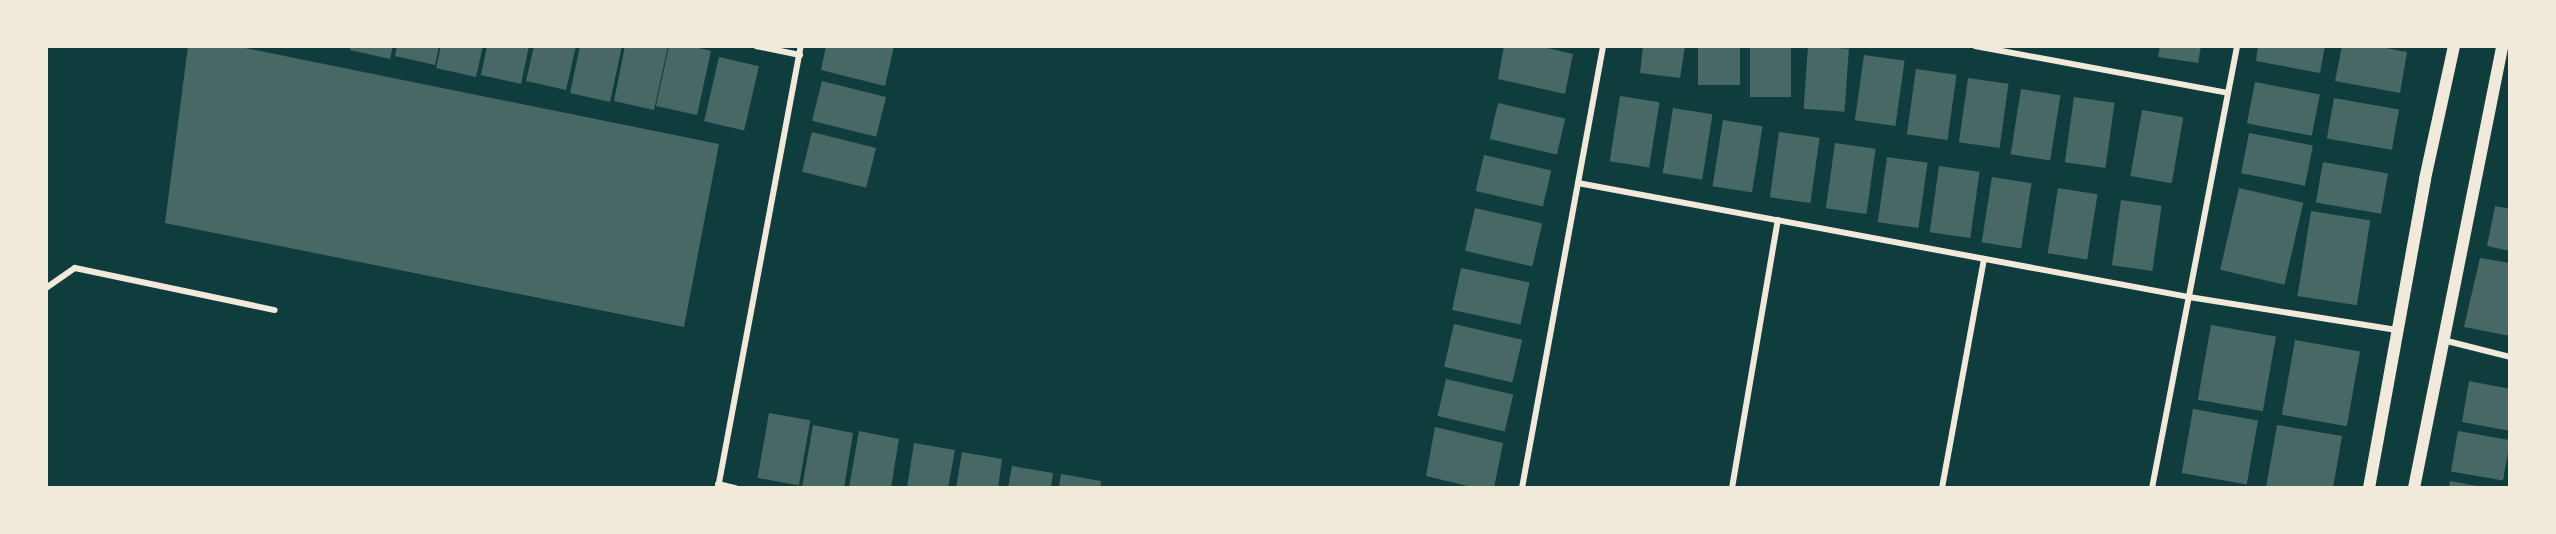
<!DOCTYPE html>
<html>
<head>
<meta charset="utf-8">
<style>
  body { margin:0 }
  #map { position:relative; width:2556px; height:534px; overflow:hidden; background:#0f3d3e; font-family:"DM Sans",sans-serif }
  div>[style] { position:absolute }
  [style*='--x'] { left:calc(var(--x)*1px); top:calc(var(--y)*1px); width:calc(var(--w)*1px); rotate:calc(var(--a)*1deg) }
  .building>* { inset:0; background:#486865; transform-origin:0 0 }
  .minor>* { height:6px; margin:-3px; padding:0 3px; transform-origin:3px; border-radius:3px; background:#f1e9da }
  .secondary>* { height:12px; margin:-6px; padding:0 6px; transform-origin:6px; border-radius:6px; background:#f1e9da }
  span { translate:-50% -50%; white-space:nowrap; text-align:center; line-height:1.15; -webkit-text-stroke:4.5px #f1e9da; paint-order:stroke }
  .frame { position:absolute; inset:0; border:48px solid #f1e9da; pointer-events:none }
</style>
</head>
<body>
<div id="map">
  <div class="building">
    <i style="clip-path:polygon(188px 46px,235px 46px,719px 144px,684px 327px,165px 223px)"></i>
    <i style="clip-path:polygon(351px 46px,393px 46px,390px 59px,350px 50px)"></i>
    <i style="clip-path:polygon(397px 46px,439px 46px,435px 65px,395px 56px)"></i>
    <i style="clip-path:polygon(441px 46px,483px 46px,476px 77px,436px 68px)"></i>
    <i style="clip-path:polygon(487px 46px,529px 46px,521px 84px,481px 75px)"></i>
    <i style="clip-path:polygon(534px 46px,576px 46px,566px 90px,526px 81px)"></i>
    <i style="clip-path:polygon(580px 46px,622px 46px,610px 102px,570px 93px)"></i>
    <i style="clip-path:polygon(625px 46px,668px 46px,654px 110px,614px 101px)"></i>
    <i style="clip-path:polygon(669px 46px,691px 46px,711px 51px,697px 115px,656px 106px)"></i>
    <i style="clip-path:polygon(826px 46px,894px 46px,885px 86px,821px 70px)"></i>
    <i style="clip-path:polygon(1504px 46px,1539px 46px,1573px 54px,1565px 94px,1498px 79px)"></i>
    <i style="clip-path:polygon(1643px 46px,1685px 46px,1680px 78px,1640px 73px)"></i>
    <i style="left:1698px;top:46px;width:42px;height:39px"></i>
    <i style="left:1750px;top:46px;width:41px;height:51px"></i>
    <i style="left:1808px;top:46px;width:41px;height:63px;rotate:4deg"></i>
    <i style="clip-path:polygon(2160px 46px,2201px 46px,2198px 63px,2158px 57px)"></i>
    <i style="clip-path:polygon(2258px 46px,2325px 46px,2320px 73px,2256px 61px)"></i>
    <i style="clip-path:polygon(2342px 46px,2376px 46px,2407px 52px,2400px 93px,2335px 81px)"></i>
    <i style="left:1864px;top:55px;width:41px;height:66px;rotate:8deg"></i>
    <i style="left:719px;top:57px;width:41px;height:66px;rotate:13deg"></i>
    <i style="left:1916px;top:69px;width:41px;height:66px;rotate:8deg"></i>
    <i style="left:1968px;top:78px;width:41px;height:65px;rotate:8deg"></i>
    <i style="left:822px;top:81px;width:66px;height:41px;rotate:14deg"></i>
    <i style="left:2255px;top:82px;width:66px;height:42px;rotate:11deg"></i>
    <i style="left:2021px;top:89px;width:40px;height:66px;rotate:9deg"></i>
    <i style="left:1620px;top:96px;width:40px;height:66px;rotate:9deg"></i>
    <i style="left:2074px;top:97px;width:41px;height:66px;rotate:8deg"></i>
    <i style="left:2334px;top:98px;width:66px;height:41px;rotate:10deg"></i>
    <i style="left:1498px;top:103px;width:69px;height:37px;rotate:13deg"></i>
    <i style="left:1673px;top:108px;width:40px;height:66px;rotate:9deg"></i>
    <i style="left:2142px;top:110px;width:42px;height:67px;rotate:10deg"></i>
    <i style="left:1723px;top:120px;width:40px;height:67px;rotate:9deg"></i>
    <i style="left:812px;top:132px;width:66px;height:41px;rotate:14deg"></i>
    <i style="left:1779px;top:132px;width:41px;height:66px;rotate:8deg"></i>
    <i style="left:2249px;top:133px;width:65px;height:41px;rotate:11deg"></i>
    <i style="left:1835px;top:143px;width:41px;height:66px;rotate:8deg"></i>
    <i style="left:1484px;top:155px;width:69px;height:37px;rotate:13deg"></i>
    <i style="left:1887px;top:157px;width:41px;height:66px;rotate:8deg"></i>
    <i style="left:2323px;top:162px;width:66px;height:41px;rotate:10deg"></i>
    <i style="left:1939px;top:166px;width:41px;height:67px;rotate:8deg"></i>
    <i style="left:1992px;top:177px;width:40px;height:66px;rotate:9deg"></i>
    <i style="left:2058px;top:188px;width:40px;height:66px;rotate:9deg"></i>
    <i style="left:2239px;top:188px;width:66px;height:84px;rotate:13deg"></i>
    <i style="left:2121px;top:200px;width:41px;height:66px;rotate:8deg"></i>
    <i style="clip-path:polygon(2495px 206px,2510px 209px,2510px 251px,2487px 246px)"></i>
    <i style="left:1475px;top:208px;width:69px;height:44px;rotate:13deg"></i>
    <i style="left:2311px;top:211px;width:60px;height:86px;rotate:9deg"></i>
    <i style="clip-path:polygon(2480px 258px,2510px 263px,2510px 336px,2464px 327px)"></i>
    <i style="left:1461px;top:268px;width:70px;height:43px;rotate:12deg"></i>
    <i style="left:1454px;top:324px;width:70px;height:44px;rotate:13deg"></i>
    <i style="left:2211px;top:325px;width:66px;height:76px;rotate:10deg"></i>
    <i style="left:2295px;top:340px;width:66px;height:76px;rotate:10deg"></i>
    <i style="left:1446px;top:379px;width:69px;height:38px;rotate:13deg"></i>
    <i style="clip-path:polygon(2469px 381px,2510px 389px,2510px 431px,2462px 422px)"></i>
    <i style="left:2193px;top:409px;width:66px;height:65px;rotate:10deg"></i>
    <i style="left:769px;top:413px;width:42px;height:66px;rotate:10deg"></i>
    <i style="clip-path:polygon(813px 425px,853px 433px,844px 488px,802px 488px)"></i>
    <i style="clip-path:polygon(2277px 425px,2342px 436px,2333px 488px,2266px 488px)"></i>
    <i style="clip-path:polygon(1435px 427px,1503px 443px,1494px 488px,1476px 488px,1426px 476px)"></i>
    <i style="clip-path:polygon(859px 431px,899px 439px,891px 488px,849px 488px)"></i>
    <i style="left:2458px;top:431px;width:53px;height:41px;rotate:10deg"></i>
    <i style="clip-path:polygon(914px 443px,955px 450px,948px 488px,907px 488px)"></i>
    <i style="clip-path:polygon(962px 452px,1002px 459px,998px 488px,956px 488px)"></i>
    <i style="clip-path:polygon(1012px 466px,1053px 473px,1051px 488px,1008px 488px)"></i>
    <i style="clip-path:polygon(1061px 474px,1101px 481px,1100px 488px,1059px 488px)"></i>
    <i style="clip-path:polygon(2450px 481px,2477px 486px,2477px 488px,2449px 488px)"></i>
  </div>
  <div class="minor">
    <i style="--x:756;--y:46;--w:45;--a:11.6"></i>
    <i style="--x:1975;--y:46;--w:257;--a:10.5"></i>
    <i style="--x:1578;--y:183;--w:622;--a:10.57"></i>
    <i style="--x:2189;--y:297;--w:212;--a:9"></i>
    <i style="--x:46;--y:288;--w:35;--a:-35"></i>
    <i style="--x:75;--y:268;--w:204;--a:11.9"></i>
    <i style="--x:2443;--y:340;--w:69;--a:14.2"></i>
    <i style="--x:718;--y:484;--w:18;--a:13"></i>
    <i style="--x:718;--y:488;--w:450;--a:-79.4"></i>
    <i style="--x:1522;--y:488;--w:449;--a:-79.6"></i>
    <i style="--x:1732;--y:488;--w:272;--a:-80.3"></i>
    <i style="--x:1942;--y:488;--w:233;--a:-79.6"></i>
    <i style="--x:2152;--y:488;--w:450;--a:-79.1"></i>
  </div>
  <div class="secondary">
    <i style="--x:2369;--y:488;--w:314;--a:-79.7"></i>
    <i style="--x:2425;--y:179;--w:136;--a:-77.7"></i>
    <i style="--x:2414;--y:488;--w:451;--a:-78.7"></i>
  </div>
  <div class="frame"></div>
</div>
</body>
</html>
